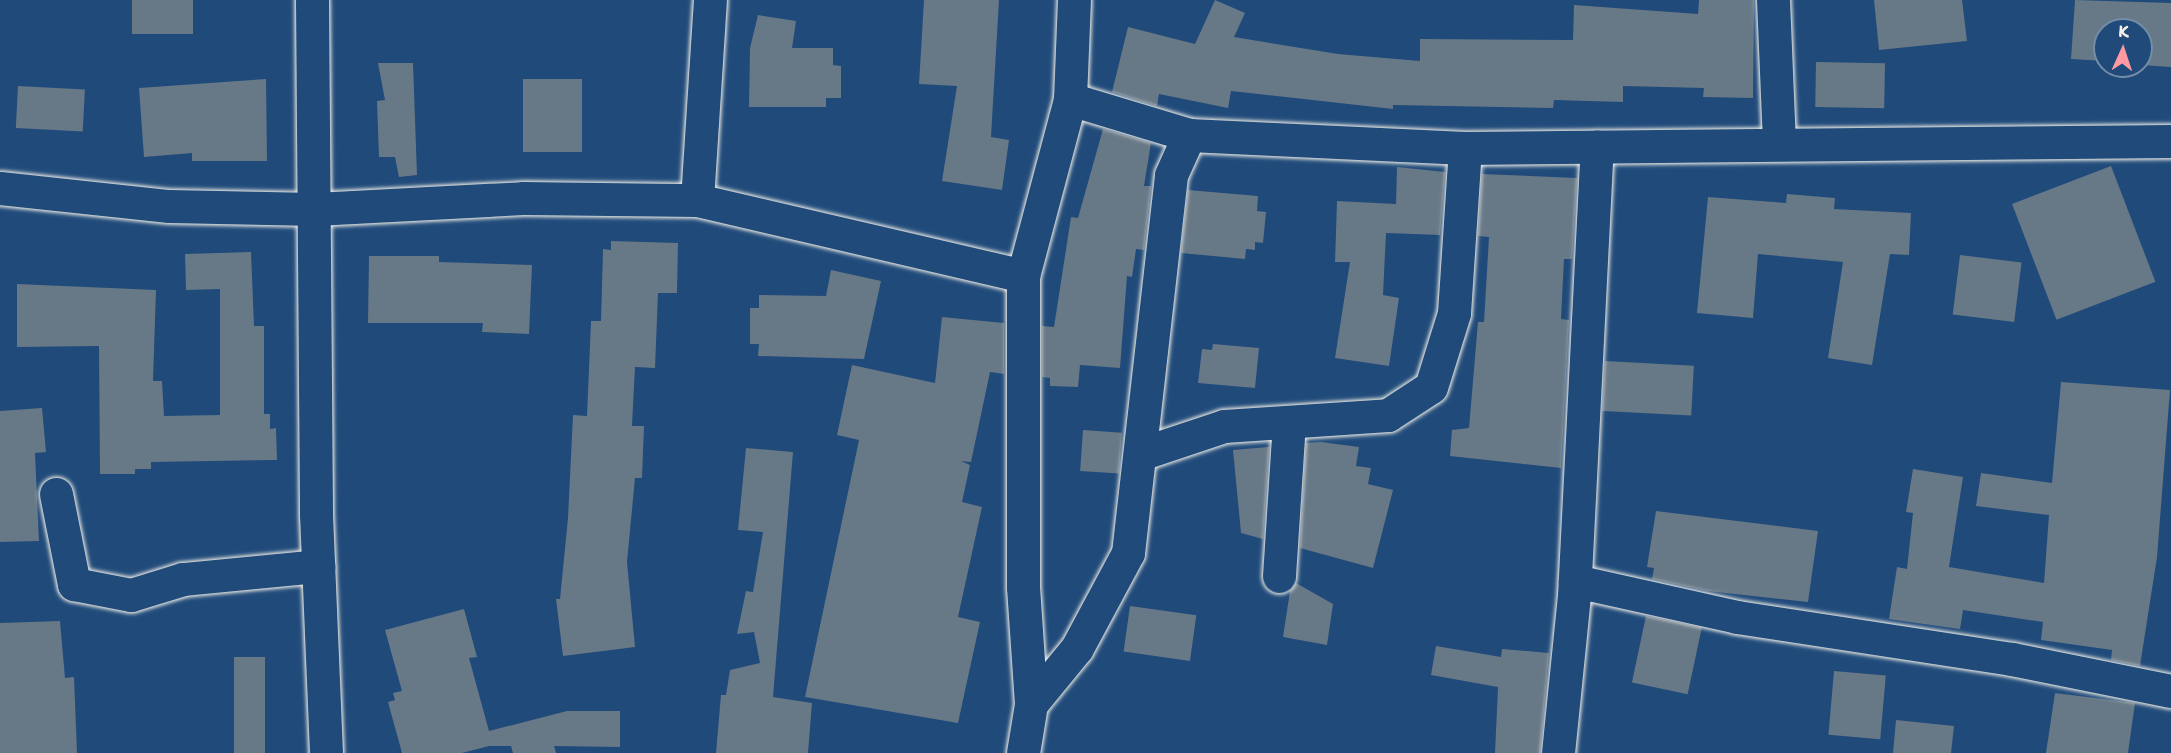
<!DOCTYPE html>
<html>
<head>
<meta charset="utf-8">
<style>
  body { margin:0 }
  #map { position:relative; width:2171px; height:753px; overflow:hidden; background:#1f4a7a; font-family:"Shantell Sans",sans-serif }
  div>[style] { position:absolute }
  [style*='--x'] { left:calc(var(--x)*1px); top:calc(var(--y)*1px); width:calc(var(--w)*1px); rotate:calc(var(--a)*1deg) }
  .building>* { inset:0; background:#677887; transform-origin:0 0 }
  .roads { filter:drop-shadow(0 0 2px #f4f1e8) drop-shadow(0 0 2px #f4f1e8) }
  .minor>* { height:33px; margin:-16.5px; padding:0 16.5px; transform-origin:16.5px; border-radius:16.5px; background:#1f4a7a }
  .tertiary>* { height:33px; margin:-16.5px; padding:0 16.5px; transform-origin:16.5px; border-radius:16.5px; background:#1f4a7a }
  span { translate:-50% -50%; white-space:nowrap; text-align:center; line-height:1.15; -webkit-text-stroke:4.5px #1f4a7a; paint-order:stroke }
  .north { position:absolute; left:2093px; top:18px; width:60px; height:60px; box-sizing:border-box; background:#1f4a7a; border:2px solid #748da6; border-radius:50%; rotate:3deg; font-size:16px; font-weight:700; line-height:24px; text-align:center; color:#f4f1e8 }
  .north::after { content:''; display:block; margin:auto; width:21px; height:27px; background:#ff9aa2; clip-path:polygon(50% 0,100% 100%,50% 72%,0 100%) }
</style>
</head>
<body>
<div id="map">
  <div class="building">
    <i style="left:132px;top:0;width:61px;height:34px"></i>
    <i style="clip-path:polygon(924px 0,999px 0,991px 137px,1009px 140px,1002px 190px,942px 181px,957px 86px,919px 84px)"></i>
    <i style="clip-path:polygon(1215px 0,1245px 13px,1234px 37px,1338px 54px,1420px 61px,1420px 39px,1573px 40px,1574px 5px,1698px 14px,1699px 0,1754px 0,1753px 98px,1703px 97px,1704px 88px,1623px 86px,1623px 102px,1554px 100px,1553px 108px,1393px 105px,1393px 109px,1231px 91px,1228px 108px,1159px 94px,1157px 106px,1112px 92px,1128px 27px,1195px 44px)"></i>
    <i style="clip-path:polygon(1874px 0,1962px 0,1967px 41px,1879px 50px)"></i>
    <i style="clip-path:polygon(2075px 0,2171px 3px,2171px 67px,2141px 65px,2141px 30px,2105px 30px,2105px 61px,2071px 59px)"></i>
    <i style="clip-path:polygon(758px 15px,796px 21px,792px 48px,833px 48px,833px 65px,841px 66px,841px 98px,826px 98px,826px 107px,749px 107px,750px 48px)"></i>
    <i style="left:1816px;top:62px;width:69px;height:45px;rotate:1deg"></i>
    <i style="clip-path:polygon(378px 63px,413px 63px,417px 175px,399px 177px,395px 157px,379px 157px,377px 101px,385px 100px)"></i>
    <i style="clip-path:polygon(266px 79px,267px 161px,192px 161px,192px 153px,144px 157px,139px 88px)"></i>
    <i style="left:523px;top:79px;width:59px;height:73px"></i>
    <i style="left:18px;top:86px;width:67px;height:42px;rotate:3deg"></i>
    <i style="clip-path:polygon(1103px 129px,1151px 143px,1144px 186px,1151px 186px,1144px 250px,1136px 249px,1132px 277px,1127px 276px,1120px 368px,1080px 365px,1078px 387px,1050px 386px,1050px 378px,1042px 377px,1042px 326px,1054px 327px,1071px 217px,1078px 218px)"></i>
    <i style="left:2111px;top:166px;width:124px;height:106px;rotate:69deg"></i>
    <i style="clip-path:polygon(1397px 167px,1445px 172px,1440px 235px,1386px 233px,1383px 295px,1399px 298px,1389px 366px,1335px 358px,1350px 262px,1335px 262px,1337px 201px,1396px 204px)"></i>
    <i style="clip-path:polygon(1482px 174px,1577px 178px,1572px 259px,1564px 259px,1561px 319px,1569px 320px,1561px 468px,1450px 456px,1452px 430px,1469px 428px,1478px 322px,1484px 322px,1489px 237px,1478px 236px)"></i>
    <i style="clip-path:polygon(1188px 190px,1258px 196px,1257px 211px,1266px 212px,1263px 243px,1255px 242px,1255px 250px,1246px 249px,1245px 259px,1181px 253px)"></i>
    <i style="clip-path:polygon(1787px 194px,1835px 198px,1834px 209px,1911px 213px,1909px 255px,1890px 254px,1872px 365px,1828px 358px,1843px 262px,1758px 254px,1753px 318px,1697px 313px,1708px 197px,1786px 203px)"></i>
    <i style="clip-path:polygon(611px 241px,678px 243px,677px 293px,658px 293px,655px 368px,635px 367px,632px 426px,644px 426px,642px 478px,635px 478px,627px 562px,635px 647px,563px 656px,556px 599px,560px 599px,568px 518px,573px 415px,587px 416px,591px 321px,601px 321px,603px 249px,611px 250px)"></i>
    <i style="clip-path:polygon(251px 252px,254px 326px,264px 326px,264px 414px,270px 414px,270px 429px,276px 428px,277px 460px,151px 462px,151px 469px,135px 469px,135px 474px,100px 474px,99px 346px,17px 347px,17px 284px,156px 290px,153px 381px,162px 381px,164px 416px,220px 415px,220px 289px,186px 290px,185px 254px)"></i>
    <i style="left:1960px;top:255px;width:62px;height:60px;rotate:7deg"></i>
    <i style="clip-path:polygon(369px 256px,439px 256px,439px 262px,532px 265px,529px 334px,482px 332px,483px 323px,368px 323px)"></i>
    <i style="clip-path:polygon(831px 270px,881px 281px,864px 359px,758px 356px,759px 344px,750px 344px,750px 308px,759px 308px,759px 295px,826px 296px)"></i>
    <i style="clip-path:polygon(942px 317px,1004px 323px,1004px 374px,990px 372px,971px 462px,961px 461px,970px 465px,962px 502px,982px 507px,958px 617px,980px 622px,958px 723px,805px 697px,859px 440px,837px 435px,852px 365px,935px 383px)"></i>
    <i style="clip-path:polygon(1213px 344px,1259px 348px,1255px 388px,1198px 383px,1202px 349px,1212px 350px)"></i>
    <i style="left:1605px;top:361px;width:89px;height:50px;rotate:3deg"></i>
    <i style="clip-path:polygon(2061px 382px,2170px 390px,2157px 557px,2140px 666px,2111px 660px,2112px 650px,2041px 640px,2043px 622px,1963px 610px,1960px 629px,1889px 619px,1897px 567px,1907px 569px,1913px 513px,1906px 512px,1913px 469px,1963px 477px,1949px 567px,2044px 583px,2049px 515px,1976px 506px,1981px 473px,2052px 483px)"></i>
    <i style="clip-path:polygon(42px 408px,46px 452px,35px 453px,39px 541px,0 542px,0 411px)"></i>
    <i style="left:1083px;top:430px;width:39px;height:41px;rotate:4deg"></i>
    <i style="clip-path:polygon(1321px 442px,1359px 447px,1356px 466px,1371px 468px,1368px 484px,1393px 490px,1373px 568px,1300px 548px,1306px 443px)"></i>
    <i style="clip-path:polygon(1269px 447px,1263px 539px,1241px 533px,1233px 450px)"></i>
    <i style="clip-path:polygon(746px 448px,793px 452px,773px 697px,812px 703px,808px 753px,716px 753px,721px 695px,726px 695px,730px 670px,760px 663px,754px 632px,737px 634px,746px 591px,753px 592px,763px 532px,738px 530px)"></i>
    <i style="clip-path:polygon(1656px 511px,1818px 531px,1808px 602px,1708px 591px,1652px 579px,1654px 568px,1647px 567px)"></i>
    <i style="clip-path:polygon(1296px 583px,1333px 604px,1327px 645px,1283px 637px,1290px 591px)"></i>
    <i style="left:1130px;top:606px;width:67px;height:46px;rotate:8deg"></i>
    <i style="clip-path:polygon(464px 609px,477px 657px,469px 658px,489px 731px,567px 711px,620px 711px,620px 747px,554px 746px,556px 753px,513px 753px,511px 746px,489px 746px,462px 753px,402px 753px,388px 702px,395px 700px,393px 693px,402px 691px,385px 630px)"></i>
    <i style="left:1646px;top:616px;width:57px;height:68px;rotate:12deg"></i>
    <i style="clip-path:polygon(60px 621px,65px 678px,74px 677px,77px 753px,0 753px,0 623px)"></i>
    <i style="clip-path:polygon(1436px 646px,1501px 657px,1502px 649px,1549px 653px,1540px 753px,1495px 753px,1498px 687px,1431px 675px)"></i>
    <i style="left:234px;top:657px;width:31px;height:96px"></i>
    <i style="left:1834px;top:671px;width:52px;height:64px;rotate:5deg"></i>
    <i style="clip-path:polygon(2055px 693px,2135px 703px,2128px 753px,2046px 753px)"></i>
    <i style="clip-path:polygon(1896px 720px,1954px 726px,1951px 753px,1893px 753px)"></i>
  </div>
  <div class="roads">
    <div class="minor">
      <i style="--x:1773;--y:0;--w:142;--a:87.6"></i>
      <i style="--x:1070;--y:99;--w:124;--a:16.8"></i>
      <i style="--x:1189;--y:135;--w:276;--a:2.7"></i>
      <i style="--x:1465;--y:148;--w:706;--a:-0.57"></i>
      <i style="--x:0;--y:188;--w:170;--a:6.1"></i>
      <i style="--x:169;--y:206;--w:146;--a:1.2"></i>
      <i style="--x:315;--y:209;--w:208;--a:-3"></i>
      <i style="--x:523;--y:198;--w:174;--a:0.7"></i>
      <i style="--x:697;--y:200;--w:335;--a:13.1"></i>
      <i style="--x:697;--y:200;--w:200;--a:-86.3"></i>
      <i style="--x:1140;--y:454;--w:89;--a:-18.4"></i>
      <i style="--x:1224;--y:426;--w:164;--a:-3.8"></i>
      <i style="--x:1388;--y:415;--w:51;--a:-33.1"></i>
      <i style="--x:1431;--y:387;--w:77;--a:-72.7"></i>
      <i style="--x:1454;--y:313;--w:165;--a:-86.2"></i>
      <i style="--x:56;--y:494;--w:92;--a:78.7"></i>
      <i style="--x:74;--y:584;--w:58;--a:10.9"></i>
      <i style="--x:131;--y:595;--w:54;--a:-17.1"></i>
      <i style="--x:183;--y:579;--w:136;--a:-5.5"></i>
      <i style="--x:1279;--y:576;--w:154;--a:-86.3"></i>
      <i style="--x:1575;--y:581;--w:166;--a:12.5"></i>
      <i style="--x:1737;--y:617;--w:278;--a:8.7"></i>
      <i style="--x:2012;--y:659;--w:162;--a:11.4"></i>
      <i style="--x:1031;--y:704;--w:72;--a:-50.6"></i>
      <i style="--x:1077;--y:648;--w:108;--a:-61.8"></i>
      <i style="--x:1128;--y:553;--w:380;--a:-83.5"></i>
      <i style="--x:1171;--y:175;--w:44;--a:-65.8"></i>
      <i style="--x:1023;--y:753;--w:50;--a:-80.7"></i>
      <i style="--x:1031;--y:704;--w:117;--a:-93.9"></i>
      <i style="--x:1023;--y:587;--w:311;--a:-90"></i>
      <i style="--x:1023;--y:276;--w:183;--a:-75.1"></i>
      <i style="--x:1070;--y:99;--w:99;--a:-87.7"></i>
      <i style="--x:1558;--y:753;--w:158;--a:-84.2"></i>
      <i style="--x:1574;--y:596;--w:450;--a:-87.1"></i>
    </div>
    <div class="tertiary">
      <i style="--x:312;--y:0;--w:514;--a:89.55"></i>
      <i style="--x:316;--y:514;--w:239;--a:87.6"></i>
    </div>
  </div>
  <div class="north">K</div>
</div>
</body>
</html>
